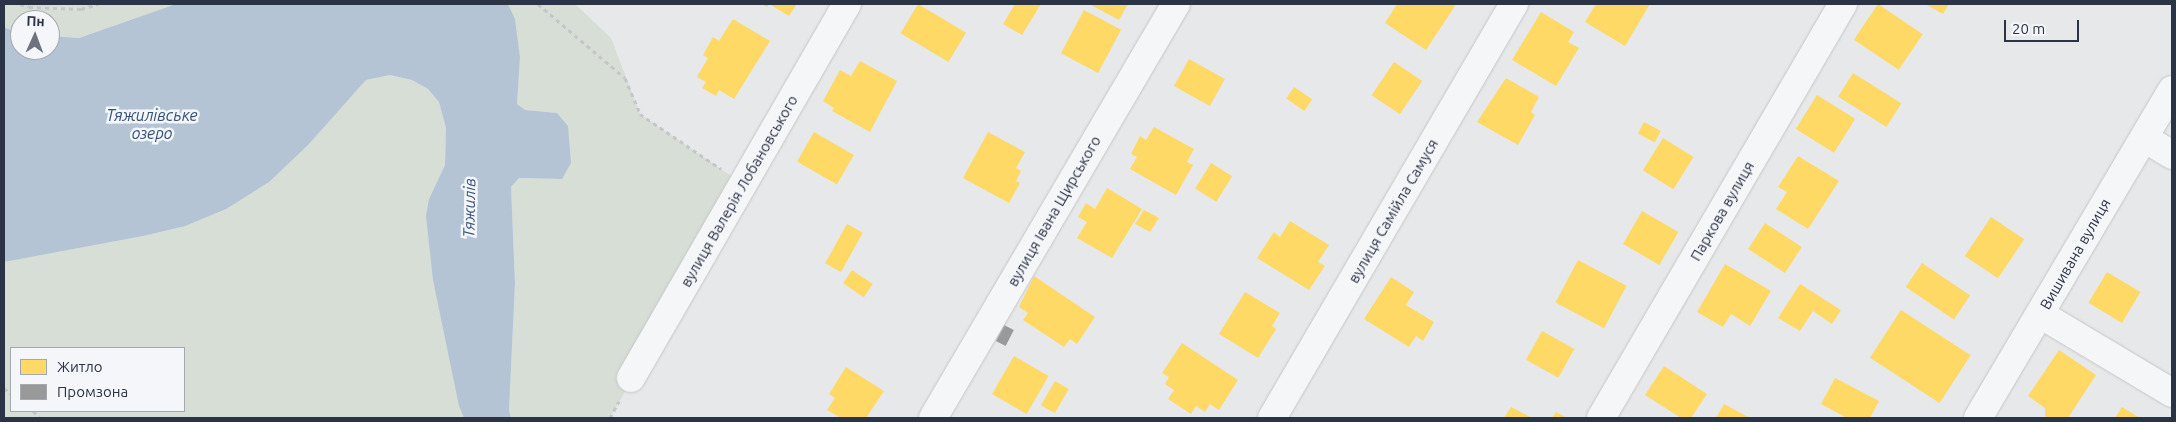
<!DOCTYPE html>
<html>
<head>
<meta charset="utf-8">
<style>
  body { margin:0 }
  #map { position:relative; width:2176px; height:422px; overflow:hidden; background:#e6e8ea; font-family:Ubuntu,sans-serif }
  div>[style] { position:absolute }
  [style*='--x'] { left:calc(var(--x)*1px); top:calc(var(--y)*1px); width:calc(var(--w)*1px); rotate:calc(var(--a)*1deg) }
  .green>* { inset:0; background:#d6ded6 }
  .water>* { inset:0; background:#b4c4d5 }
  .homes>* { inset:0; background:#ffd966; transform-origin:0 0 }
  .industry>* { inset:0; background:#999; transform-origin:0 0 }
  .path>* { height:3px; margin-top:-1.5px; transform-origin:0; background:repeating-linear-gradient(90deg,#c5c6ca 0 4px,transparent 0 8px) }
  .roads { filter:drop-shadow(0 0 1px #c4c6c8) drop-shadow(0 0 1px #c4c6c8) }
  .minor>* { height:28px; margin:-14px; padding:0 14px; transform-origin:14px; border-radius:14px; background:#f5f6f7 }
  span { translate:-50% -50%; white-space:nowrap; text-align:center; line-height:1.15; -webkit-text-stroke:5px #f4f6f9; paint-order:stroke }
  .street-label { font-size:15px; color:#2b3445 }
  .water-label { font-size:16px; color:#34527a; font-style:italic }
  .frame { position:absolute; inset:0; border:5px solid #2b3445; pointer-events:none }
  .legend { position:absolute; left:10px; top:347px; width:175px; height:65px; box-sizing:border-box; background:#f4f6f9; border:1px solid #a4a8b1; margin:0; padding:6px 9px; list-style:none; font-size:15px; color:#2b3445 }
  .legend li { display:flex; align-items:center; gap:10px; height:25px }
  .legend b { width:25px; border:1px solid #a4a8b1 }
  .north { position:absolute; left:10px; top:10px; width:50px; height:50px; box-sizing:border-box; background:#f4f6f9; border:1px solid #a4a8b1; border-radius:50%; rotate:2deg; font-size:14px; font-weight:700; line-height:20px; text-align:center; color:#2b3445 }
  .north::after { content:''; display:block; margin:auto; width:18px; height:22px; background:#6c737f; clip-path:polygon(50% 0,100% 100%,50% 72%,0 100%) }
  .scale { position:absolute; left:2004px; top:20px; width:75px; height:22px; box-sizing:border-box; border:2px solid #2b3445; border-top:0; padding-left:6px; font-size:15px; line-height:18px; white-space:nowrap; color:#2b3445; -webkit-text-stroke:4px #f4f6f9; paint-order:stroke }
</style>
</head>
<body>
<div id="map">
  <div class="green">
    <i style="clip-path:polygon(4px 4px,176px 4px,79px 38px,50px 36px,50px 20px,20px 20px,20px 34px,4px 27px)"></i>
    <i style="clip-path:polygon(508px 4px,575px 4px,611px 38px,640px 114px,743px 184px,610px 418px,511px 418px,509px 410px,515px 283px,511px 187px,519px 178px,562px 179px,568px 126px,557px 113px,525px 110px,517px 104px,520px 57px,515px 19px)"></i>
    <i style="clip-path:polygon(evenodd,390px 75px,412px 80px,428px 89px,439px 102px,446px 128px,445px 165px,429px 199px,433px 280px,464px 418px,4px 418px,4px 262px,143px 236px,309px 144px,366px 80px,390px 75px,11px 348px,184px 348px,184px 411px,11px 411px,11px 348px)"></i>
  </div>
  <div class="water">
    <i style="clip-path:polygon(176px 4px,508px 4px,515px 19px,520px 57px,517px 104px,525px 110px,557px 113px,568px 126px,571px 163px,562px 179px,519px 178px,511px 187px,515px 283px,509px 410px,511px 418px,464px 418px,459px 406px,433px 280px,426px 216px,429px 199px,445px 165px,446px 128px,439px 102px,428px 89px,412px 80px,390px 75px,366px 80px,309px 144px,269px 182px,226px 209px,185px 226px,143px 236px,4px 262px,4px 27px,20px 34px,20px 50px,50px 50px,50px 36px,79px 38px)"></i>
  </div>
  <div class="homes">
    <i style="clip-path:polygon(761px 4px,797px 4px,789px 16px,769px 4px,767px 7px)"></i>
    <i style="left:918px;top:4px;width:56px;height:34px;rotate:31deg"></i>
    <i style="clip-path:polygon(1015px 4px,1041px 4px,1022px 35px,1003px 24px)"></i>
    <i style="clip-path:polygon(1089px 4px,1128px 4px,1119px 20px)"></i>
    <i style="clip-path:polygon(1397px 4px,1453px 4px,1455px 6px,1426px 50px,1385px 23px)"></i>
    <i style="clip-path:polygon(1596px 4px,1650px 4px,1625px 46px,1585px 22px)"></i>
    <i style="left:1878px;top:4px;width:54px;height:43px;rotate:34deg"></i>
    <i style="clip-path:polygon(1925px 4px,1949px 4px,1943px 14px)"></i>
    <i style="left:1084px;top:10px;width:42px;height:49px;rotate:28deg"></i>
    <i style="clip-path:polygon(1541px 12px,1574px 32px,1568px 42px,1579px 48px,1556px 86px,1512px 60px)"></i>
    <i style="clip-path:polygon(733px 19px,770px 41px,734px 99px,719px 90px,716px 96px,702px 88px,706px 82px,697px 77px,708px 58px,703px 55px,713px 37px,719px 41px)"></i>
    <i style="left:1189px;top:59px;width:41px;height:31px;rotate:29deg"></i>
    <i style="clip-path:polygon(860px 61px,897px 81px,870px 132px,832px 111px,834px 108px,823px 101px,840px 70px,851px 76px)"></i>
    <i style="left:1394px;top:62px;width:34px;height:40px;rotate:34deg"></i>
    <i style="left:1853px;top:73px;width:57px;height:28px;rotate:32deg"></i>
    <i style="clip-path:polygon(1506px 78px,1539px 97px,1531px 112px,1535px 115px,1518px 145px,1477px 122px)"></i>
    <i style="left:1294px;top:87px;width:22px;height:14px;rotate:34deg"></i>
    <i style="left:1817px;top:95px;width:45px;height:40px;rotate:32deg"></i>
    <i style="left:1644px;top:122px;width:19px;height:13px;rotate:28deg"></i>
    <i style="clip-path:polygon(1154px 127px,1194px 149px,1187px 162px,1193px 165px,1176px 195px,1130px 169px,1137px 157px,1131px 154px,1140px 136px,1146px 140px)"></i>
    <i style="left:814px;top:132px;width:46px;height:34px;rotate:30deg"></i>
    <i style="clip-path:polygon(988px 132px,1025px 152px,1016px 168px,1021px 171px,1016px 181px,1020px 183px,1009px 203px,963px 178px)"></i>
    <i style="left:1663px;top:138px;width:36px;height:38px;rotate:32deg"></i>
    <i style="clip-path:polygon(1798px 156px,1839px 181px,1808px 229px,1776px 209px,1787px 192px,1778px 187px)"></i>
    <i style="left:1211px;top:163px;width:25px;height:30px;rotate:32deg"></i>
    <i style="clip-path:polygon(1107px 188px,1142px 209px,1112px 258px,1077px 238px,1087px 222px,1078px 217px,1086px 203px,1095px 209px)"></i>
    <i style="clip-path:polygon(1144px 210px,1159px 218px,1150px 232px,1135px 224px)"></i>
    <i style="left:1642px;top:211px;width:42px;height:38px;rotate:30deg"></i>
    <i style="left:1991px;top:217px;width:40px;height:47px;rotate:34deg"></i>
    <i style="clip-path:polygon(1290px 221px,1329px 245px,1318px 262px,1325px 266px,1309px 290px,1257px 258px,1274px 232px,1280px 237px)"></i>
    <i style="left:1765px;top:223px;width:44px;height:31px;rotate:33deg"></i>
    <i style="left:847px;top:224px;width:18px;height:45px;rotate:29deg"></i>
    <i style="left:1578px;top:260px;width:55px;height:48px;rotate:28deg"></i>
    <i style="left:1922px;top:263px;width:58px;height:29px;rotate:34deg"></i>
    <i style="clip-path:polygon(1725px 264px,1771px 291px,1750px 326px,1731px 314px,1723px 327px,1697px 312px)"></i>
    <i style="left:852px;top:270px;width:25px;height:16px;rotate:34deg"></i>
    <i style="left:2107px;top:272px;width:39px;height:36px;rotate:31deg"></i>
    <i style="clip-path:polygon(1034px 276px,1095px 317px,1077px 344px,1070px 339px,1064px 347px,1023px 320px,1028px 313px,1019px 307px)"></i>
    <i style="clip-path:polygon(1391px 277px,1414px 292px,1406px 305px,1434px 322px,1423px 341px,1416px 336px,1409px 347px,1364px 319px)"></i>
    <i style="clip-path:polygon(1800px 284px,1841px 310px,1832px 324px,1813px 311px,1800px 331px,1778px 318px)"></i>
    <i style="clip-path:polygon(1245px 292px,1280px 313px,1272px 326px,1276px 329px,1258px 358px,1219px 334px)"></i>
    <i style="left:1901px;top:310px;width:83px;height:57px;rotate:33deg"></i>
    <i style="left:1542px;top:331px;width:37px;height:33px;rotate:29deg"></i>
    <i style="clip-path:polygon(1182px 343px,1238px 380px,1219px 410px,1210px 404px,1205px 412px,1196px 406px,1191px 414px,1168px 399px,1174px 390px,1165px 384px,1169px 377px,1162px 373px)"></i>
    <i style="clip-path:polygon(2059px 350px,2096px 375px,2068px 418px,2049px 418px,2045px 416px,2045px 408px,2028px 396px)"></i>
    <i style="left:1014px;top:356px;width:40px;height:44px;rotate:30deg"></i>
    <i style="clip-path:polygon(1664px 366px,1707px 394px,1691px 418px,1681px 418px,1645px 395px)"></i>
    <i style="clip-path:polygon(846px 367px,884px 391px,866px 418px,841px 418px,827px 410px,835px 398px,829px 394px)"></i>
    <i style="clip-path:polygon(1835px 378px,1879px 401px,1870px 418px,1847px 418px,1821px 404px)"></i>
    <i style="left:1055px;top:381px;width:16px;height:28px;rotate:30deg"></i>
    <i style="clip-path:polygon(1724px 404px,1750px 418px,1716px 418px)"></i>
    <i style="clip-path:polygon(1511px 407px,1532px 418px,1504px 418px)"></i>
    <i style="clip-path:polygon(2122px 407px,2140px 418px,2115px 418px)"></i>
    <i style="clip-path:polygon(1556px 412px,1567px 418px,1552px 418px)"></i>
  </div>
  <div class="industry">
    <i style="left:1004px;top:325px;width:11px;height:18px;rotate:27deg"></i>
  </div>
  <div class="path">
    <i style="--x:20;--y:4;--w:9;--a:18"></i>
    <i style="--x:29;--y:7;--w:52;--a:2.2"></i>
    <i style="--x:81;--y:9;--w:18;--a:-16"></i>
    <i style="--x:538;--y:4;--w:114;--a:40.4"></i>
    <i style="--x:625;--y:78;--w:39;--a:67"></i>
    <i style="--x:640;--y:114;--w:98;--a:34.2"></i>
    <i style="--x:4;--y:388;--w:9;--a:41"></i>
    <i style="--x:33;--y:411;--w:10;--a:45"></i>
    <i style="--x:610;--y:418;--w:19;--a:-62"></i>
  </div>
  <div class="roads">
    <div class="minor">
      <i style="--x:2144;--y:138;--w:33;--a:31"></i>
      <i style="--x:2040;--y:314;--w:154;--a:30.9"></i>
      <i style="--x:631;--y:378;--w:432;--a:-60"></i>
      <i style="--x:933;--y:418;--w:480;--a:-59.6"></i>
      <i style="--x:1272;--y:418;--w:480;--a:-59.7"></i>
      <i style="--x:1601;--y:418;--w:480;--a:-59.7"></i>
      <i style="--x:1978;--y:418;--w:381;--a:-59.4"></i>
    </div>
  </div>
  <div class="street-label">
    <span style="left:739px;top:191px;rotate:-60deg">вулиця Валерія Лобановського</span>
    <span style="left:1054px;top:211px;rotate:-60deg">вулиця Івана Щирського</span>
    <span style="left:1393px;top:211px;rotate:-60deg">вулиця Самійла Самуся</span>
    <span style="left:1722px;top:211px;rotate:-60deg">Паркова вулиця</span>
    <span style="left:2075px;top:254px;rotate:-60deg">Вишивана вулиця</span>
  </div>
  <div class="water-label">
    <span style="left:152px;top:124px">Тяжилівське<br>озеро</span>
    <span style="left:469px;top:208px;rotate:-89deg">Тяжилів</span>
  </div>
  <div class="frame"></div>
  <ul class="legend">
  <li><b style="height:14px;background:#ffd966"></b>Житло</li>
  <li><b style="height:14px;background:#999"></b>Промзона</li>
  </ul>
  <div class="north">Пн</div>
  <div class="scale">20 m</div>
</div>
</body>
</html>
